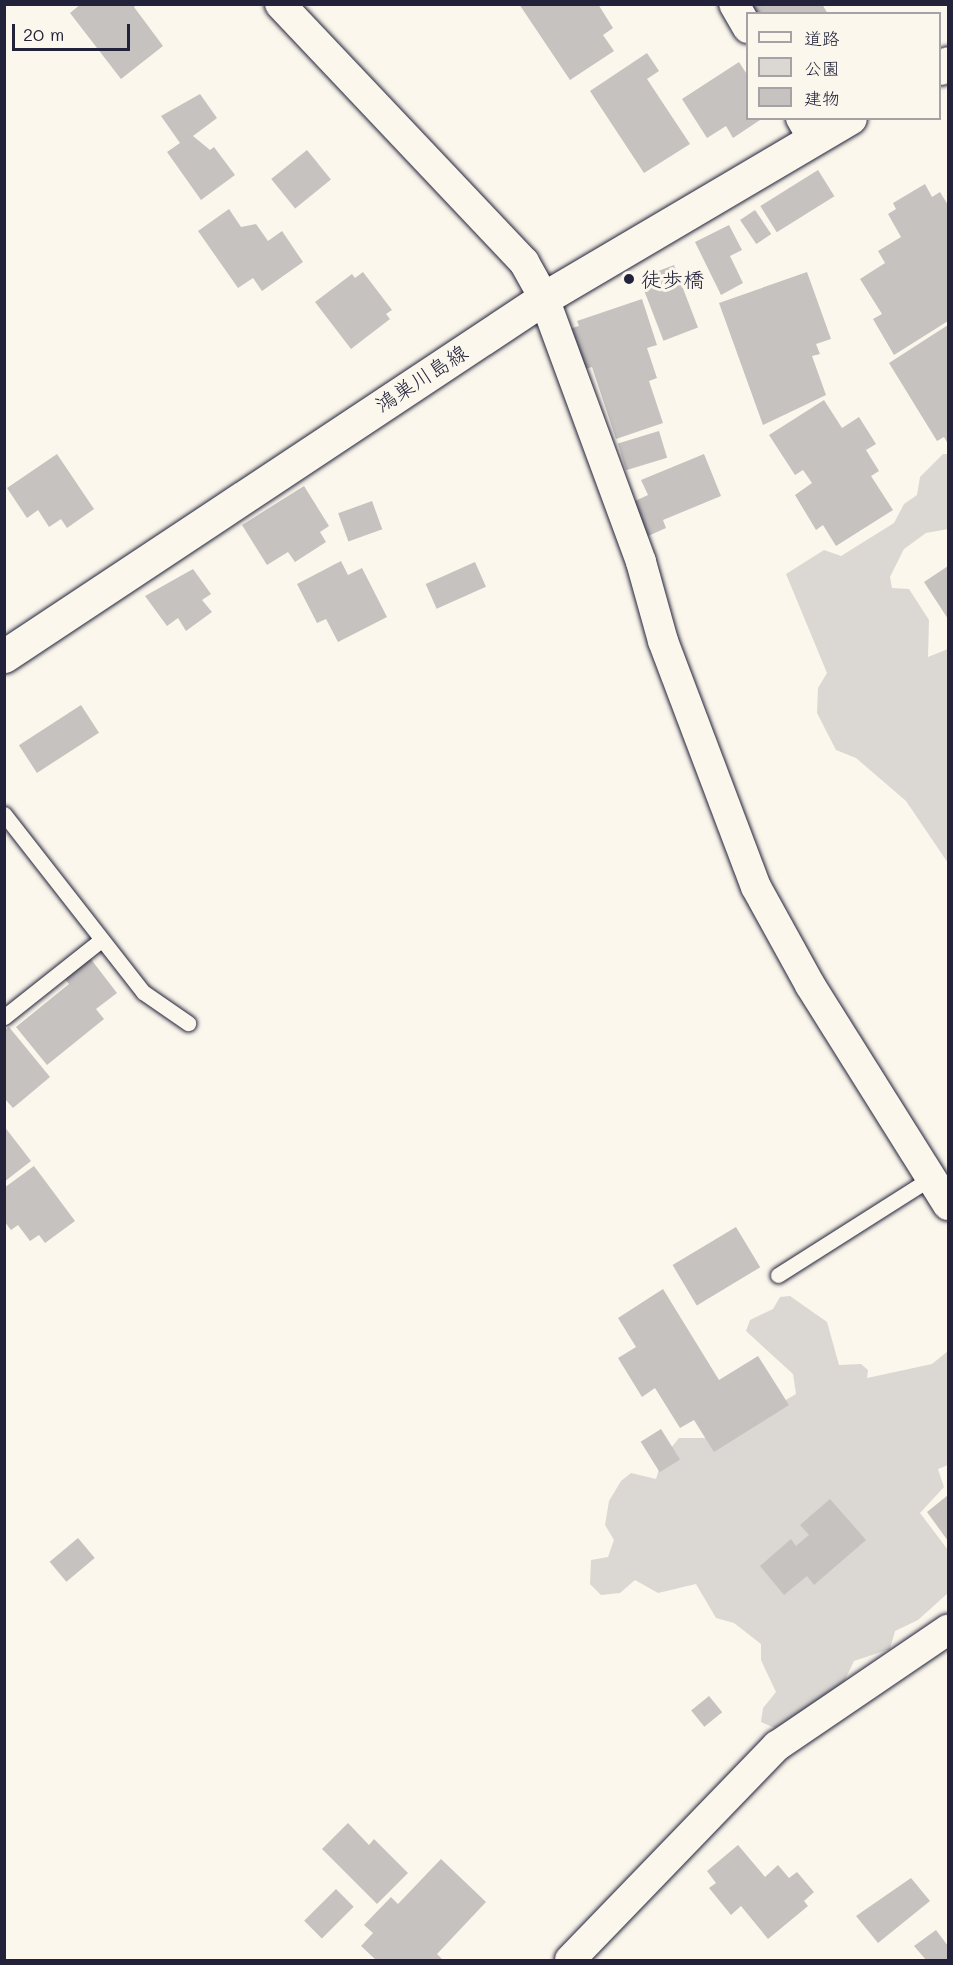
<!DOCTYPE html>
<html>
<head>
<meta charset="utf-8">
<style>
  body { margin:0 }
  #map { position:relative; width:953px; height:1965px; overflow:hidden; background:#fbf7ec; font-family:Mali,"Klee One",sans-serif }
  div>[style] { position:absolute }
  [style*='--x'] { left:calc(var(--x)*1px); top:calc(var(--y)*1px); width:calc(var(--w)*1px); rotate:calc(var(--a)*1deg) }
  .green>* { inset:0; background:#dbd8d3 }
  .building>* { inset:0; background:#c6c2c0; transform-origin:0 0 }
  .roads { filter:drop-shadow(0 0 2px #22223b) drop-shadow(0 0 2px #22223b) }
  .service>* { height:15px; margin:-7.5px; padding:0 7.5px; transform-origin:7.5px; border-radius:7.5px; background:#fbf7ec }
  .minor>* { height:30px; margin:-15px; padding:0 15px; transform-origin:15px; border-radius:15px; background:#fbf7ec }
  .primary>* { height:33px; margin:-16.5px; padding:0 16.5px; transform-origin:16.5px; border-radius:16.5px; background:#fbf7ec }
  .dots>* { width:16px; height:16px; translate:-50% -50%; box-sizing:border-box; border:3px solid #fbf7ec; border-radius:50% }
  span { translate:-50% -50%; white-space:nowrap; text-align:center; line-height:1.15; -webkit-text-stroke:6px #fbf7ec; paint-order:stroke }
  .poi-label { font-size:21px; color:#22223b }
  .left { translate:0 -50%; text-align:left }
  .street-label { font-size:21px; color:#22223b }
  .frame { position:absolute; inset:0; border:6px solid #22223b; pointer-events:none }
  .legend { position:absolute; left:746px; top:12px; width:195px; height:108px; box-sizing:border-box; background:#fbf7ec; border:2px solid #a4a2a5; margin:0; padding:8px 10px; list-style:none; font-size:18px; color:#22223b }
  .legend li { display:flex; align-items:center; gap:12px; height:30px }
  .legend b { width:30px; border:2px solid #a4a2a5 }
  .scale { position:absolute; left:12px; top:24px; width:118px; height:27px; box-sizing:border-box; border:3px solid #22223b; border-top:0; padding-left:8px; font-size:18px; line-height:21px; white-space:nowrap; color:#22223b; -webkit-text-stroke:4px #fbf7ec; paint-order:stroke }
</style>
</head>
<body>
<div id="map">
  <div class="green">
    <i style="clip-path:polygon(943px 454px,948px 454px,948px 529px,926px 533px,904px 549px,890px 577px,892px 588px,909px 589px,929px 620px,928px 657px,948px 649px,948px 863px,906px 801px,856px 758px,836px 750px,817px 713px,818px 688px,827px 673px,786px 574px,824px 550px,841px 556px,894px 523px,904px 504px,917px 495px,920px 477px)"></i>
    <i style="clip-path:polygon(790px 1296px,827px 1322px,839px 1365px,861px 1364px,868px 1370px,867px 1378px,932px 1364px,948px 1351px,948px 1465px,938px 1469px,944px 1487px,920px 1513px,948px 1550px,948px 1593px,918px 1620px,895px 1631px,890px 1649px,854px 1661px,843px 1684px,775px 1728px,761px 1722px,763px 1708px,776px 1692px,761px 1660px,761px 1644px,734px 1623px,716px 1618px,696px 1584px,658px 1593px,635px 1580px,620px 1593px,601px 1595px,590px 1584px,591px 1560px,608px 1557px,614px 1540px,605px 1525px,609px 1501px,621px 1481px,631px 1473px,656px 1479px,662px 1459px,679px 1438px,720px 1438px,796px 1394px,793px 1374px,746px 1331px,750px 1320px,773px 1309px,780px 1297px)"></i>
  </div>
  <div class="building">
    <i style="clip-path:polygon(81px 4px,137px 4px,134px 7px,163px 46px,121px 79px,70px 13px)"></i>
    <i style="clip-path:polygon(519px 4px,598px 4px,613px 28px,603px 35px,614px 51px,570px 80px)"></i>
    <i style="clip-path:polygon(749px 4px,822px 4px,828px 14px,755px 14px)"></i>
    <i style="clip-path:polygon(647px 53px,659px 71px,647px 79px,690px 144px,644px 173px,590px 91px)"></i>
    <i style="clip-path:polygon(739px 62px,748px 76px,748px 118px,763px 118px,733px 138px,726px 126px,707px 138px,682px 99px)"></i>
    <i style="clip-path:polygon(200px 94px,217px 118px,193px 136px,210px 150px,214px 147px,235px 175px,201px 200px,167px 152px,180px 143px,161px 116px)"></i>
    <i style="left:307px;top:150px;width:38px;height:46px;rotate:51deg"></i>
    <i style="left:818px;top:170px;width:31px;height:68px;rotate:58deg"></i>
    <i style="clip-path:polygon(925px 184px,932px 197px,940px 192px,948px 205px,948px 321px,894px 355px,873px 319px,882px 314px,860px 279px,885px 263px,878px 251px,901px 237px,888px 214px,896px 209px,893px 203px)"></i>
    <i style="clip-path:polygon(229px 209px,241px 227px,256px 224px,268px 241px,282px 231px,303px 262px,262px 291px,253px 278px,238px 288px,198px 231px)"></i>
    <i style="left:755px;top:210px;width:29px;height:18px;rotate:56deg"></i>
    <i style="clip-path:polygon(729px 225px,742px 250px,730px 256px,743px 283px,721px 295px,695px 242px)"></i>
    <i style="left:674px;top:265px;width:67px;height:37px;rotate:69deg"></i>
    <i style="clip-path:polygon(363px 272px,392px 310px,386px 314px,390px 319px,351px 349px,315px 302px,352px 274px,355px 278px)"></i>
    <i style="clip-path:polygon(807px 272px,831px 339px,816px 344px,820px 354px,812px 356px,826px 395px,763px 425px,719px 303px)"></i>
    <i style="clip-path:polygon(642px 299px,657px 345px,647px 348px,657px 378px,649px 381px,663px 423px,616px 439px,592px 367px,582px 370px,566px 330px,579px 326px,577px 321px)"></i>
    <i style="clip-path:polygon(948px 325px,948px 444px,944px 437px,937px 441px,889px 363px)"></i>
    <i style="clip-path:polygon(824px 400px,842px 428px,859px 417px,876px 444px,866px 450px,879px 471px,871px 476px,893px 510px,836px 546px,823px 525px,816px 530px,795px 495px,812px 483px,803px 470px,795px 475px,769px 435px)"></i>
    <i style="left:659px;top:431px;width:28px;height:43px;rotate:73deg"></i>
    <i style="clip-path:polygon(57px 454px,94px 509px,67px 528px,61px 519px,49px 527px,38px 510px,27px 518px,7px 488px)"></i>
    <i style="clip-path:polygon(704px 454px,721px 496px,663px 520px,666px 528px,648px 536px,633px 502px,648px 495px,641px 480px)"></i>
    <i style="clip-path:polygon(304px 486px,329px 526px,320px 532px,326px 542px,295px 562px,288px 552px,267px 565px,242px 525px)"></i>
    <i style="left:372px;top:501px;width:30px;height:36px;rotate:70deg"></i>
    <i style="clip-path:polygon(341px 561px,348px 575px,362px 568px,387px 617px,338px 642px,326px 619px,317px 623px,297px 584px)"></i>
    <i style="left:475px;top:562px;width:27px;height:54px;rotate:66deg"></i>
    <i style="clip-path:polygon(948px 566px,948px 619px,924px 582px)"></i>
    <i style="clip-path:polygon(193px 569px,211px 594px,202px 600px,212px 612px,186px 631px,178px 618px,167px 626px,145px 596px)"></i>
    <i style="left:81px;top:705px;width:33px;height:74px;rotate:57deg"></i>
    <i style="clip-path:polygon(90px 958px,117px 993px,96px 1009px,104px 1019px,47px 1065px,16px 1027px,69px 984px,65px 979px)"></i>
    <i style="clip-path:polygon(9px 1027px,50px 1077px,13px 1108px,4px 1098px,4px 1031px)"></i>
    <i style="clip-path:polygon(4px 1126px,31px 1161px,4px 1182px)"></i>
    <i style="clip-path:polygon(34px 1166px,75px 1221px,45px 1243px,39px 1235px,30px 1241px,18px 1225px,11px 1230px,4px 1221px,4px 1188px)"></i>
    <i style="left:736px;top:1227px;width:47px;height:74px;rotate:59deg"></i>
    <i style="clip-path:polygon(663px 1289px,719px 1380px,758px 1356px,789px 1405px,714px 1452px,694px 1420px,680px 1428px,655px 1388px,642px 1397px,618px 1358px,636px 1347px,618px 1318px)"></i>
    <i style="left:661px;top:1429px;width:36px;height:24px;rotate:58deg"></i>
    <i style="clip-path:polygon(948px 1495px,948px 1541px,927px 1512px)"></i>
    <i style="clip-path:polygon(830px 1499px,866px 1540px,814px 1585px,807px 1576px,784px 1595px,760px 1566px,791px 1539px,796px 1546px,809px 1535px,800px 1525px)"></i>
    <i style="left:78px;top:1538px;width:26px;height:37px;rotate:50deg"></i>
    <i style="left:709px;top:1696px;width:21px;height:23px;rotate:51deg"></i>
    <i style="clip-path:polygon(348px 1823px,369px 1845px,374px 1839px,408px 1873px,377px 1904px,322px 1849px)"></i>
    <i style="clip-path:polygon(738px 1845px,765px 1877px,778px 1865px,789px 1878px,797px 1872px,814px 1892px,804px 1901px,808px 1906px,768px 1939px,741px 1906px,731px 1915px,709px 1888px,716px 1883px,707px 1871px)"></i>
    <i style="clip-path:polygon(441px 1859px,486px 1902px,437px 1954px,443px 1960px,376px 1960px,361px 1946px,373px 1933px,364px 1925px,391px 1897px,398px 1904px)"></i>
    <i style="clip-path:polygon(911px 1878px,930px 1901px,878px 1943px,856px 1916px)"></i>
    <i style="left:336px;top:1889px;width:25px;height:45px;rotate:45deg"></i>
    <i style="clip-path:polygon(936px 1930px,948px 1946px,948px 1960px,926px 1960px,914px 1946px)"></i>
  </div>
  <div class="roads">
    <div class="service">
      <i style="--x:4;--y:814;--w:226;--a:52"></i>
      <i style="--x:143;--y:992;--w:55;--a:34.6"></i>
      <i style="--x:4;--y:1017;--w:122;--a:-38.4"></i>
      <i style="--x:778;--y:1275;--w:181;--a:-32.4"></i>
    </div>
    <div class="minor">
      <i style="--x:280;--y:4;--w:355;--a:46.6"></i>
      <i style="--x:524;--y:262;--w:41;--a:60.9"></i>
      <i style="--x:544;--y:298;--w:281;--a:69.8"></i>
      <i style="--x:641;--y:562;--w:82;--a:74.4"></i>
      <i style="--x:663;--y:641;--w:263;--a:69.3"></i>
      <i style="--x:756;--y:887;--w:112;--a:61.1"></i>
      <i style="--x:810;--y:985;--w:260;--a:57.9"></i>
      <i style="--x:734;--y:4;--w:28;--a:60"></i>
      <i style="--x:801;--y:118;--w:24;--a:60"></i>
      <i style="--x:570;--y:1960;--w:298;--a:-46"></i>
      <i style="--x:777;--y:1746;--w:207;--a:-34.2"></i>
    </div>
    <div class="primary">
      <i style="--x:940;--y:68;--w:9;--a:-32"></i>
      <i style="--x:4;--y:656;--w:648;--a:-33.54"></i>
      <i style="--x:544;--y:298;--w:355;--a:-30.5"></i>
    </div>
  </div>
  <div class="dots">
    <i style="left:629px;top:279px;background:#22223b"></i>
  </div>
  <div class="poi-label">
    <span class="left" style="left:641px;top:279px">徒歩橋</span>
  </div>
  <div class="street-label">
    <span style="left:421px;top:378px;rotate:-33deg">鴻巣川島線</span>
  </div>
  <div class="frame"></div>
  <ul class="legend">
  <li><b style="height:8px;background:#fbf7ec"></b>道路</li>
  <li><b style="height:16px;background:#dbd8d3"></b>公園</li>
  <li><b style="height:16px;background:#c6c2c0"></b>建物</li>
  </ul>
  <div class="scale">20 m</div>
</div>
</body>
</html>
